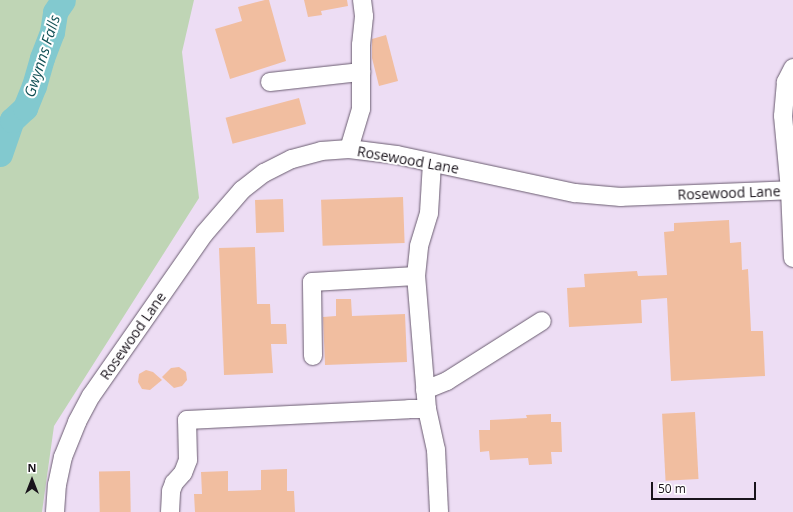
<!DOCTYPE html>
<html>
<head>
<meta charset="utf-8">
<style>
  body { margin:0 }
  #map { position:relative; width:793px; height:512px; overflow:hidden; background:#edddf4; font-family:"Open Sans",sans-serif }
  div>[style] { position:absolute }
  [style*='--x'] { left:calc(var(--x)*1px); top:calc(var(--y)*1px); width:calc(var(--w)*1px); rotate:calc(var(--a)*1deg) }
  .green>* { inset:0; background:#bfd5b5 }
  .river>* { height:25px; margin:-12.5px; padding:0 12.5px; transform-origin:12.5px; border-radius:12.5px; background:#82c9cf }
  .building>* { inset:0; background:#f1bea0; transform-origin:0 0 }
  .roads { filter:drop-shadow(0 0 1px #6a5c70) drop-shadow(0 0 1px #6a5c70) }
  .minor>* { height:18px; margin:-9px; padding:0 9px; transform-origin:9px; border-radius:9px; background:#fff }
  span { translate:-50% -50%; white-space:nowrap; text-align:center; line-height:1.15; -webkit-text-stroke:4px #fff; paint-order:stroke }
  .street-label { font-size:14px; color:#19131b }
  .water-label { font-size:15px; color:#115055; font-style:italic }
  .north { position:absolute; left:12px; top:460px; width:40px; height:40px; -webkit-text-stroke:3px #fff; paint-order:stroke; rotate:0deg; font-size:11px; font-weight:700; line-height:16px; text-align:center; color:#19131b }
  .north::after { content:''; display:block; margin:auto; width:14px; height:18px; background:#19131b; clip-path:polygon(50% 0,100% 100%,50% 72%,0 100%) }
  .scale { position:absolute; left:651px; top:482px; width:105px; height:18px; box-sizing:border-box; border:2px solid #19131b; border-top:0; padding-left:5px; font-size:12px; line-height:14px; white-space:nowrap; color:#19131b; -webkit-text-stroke:3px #fff; paint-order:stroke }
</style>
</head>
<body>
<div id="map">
  <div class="green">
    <i style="clip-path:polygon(0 0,194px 0,182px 52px,199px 198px,54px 426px,42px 512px,0 512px)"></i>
  </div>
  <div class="river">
    <i style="--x:0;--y:154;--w:36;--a:-71"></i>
    <i style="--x:12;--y:120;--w:18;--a:-43"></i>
    <i style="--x:25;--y:108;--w:24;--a:-68"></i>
    <i style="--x:34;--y:86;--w:29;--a:-74"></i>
    <i style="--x:42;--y:58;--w:28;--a:-69"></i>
    <i style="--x:52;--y:32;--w:20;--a:-81"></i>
    <i style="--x:55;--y:12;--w:14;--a:-56"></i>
  </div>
  <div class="building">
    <i style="clip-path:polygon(265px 0,269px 0,286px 61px,230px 79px,215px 29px,242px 21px,238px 7px)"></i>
    <i style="clip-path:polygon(304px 0,347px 0,348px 6px,321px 11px,322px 15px,308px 17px)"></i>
    <i style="clip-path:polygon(386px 35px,398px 81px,379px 86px,372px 58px,372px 39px)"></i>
    <i style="left:299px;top:98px;width:27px;height:76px;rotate:75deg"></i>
    <i style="left:403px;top:197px;width:46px;height:82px;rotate:88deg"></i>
    <i style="left:283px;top:199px;width:33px;height:28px;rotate:88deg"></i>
    <i style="clip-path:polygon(729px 220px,730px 243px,741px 242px,742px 270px,748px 269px,751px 331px,763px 331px,765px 376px,671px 381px,667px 298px,641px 300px,642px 323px,569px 327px,567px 288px,585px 287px,584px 274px,637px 271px,638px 276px,667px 275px,664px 232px,674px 231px,674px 223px)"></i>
    <i style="clip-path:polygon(255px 247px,257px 304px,270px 304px,271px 324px,286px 324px,287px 344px,271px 344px,273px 373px,224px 375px,219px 248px)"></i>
    <i style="clip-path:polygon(336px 299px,351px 299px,352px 316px,405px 314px,407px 362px,325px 365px,323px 317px,336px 316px)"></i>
    <i style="clip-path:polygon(179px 367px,186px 372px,187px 380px,182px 386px,174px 388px,162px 377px,171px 368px)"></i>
    <i style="clip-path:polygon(146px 370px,153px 372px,162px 380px,150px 390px,142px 389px,138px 382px,139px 374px)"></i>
    <i style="left:695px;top:412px;width:67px;height:33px;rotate:87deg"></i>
    <i style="clip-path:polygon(551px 414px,551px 422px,561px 422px,562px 452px,551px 452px,552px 464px,529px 465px,528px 458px,490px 460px,489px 451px,480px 452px,479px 430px,490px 430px,490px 420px,527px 418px,526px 415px)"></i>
    <i style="clip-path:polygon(287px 469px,287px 491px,294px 491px,295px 512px,195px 512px,194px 494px,202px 494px,201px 472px,228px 471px,228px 491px,261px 490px,261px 470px)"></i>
    <i style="left:130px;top:471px;width:41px;height:31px;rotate:89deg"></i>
  </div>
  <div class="roads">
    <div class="minor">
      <i style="--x:793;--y:68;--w:16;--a:117"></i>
      <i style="--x:786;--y:82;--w:34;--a:95"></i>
      <i style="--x:783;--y:116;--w:74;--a:84.6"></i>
      <i style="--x:790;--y:190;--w:68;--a:87.5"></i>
      <i style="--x:270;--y:82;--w:92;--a:-6.3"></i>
      <i style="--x:349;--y:149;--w:42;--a:-73.3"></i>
      <i style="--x:361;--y:109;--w:64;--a:-90"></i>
      <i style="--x:361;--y:45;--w:29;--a:-84"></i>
      <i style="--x:364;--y:16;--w:16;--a:-97"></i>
      <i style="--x:313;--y:356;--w:74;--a:-90.8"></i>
      <i style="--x:312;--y:282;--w:104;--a:-3.3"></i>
      <i style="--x:425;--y:390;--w:24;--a:-22"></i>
      <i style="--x:447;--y:381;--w:112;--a:-32.3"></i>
      <i style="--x:427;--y:409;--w:133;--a:-94.7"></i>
      <i style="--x:416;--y:276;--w:30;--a:-84"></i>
      <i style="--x:419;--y:246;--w:34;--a:-73"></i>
      <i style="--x:429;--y:213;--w:50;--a:-86.6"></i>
      <i style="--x:55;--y:512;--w:27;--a:-86"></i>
      <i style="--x:57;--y:485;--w:29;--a:-78"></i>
      <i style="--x:63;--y:457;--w:38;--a:-68"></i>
      <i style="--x:77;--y:422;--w:30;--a:-62"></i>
      <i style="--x:91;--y:396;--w:198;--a:-55.1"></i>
      <i style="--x:204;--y:234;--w:58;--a:-49.2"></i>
      <i style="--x:242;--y:190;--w:28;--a:-38"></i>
      <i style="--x:264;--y:173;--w:31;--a:-27"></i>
      <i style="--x:292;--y:159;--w:30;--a:-15"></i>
      <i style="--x:321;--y:151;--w:28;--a:-4"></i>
      <i style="--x:349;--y:149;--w:48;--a:7.1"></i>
      <i style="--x:397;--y:155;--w:182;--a:12.1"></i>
      <i style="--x:575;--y:193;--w:46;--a:5"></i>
      <i style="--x:621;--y:197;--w:172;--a:-2.3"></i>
      <i style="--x:170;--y:512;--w:21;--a:-87"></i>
      <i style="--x:171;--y:491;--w:9;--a:-69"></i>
      <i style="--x:174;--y:483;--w:13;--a:-48"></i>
      <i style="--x:183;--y:473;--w:14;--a:-69"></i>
      <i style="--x:188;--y:460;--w:40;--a:-91.4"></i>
      <i style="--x:187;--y:420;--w:222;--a:-2.8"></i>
      <i style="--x:409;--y:409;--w:18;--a:0"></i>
      <i style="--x:427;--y:409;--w:42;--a:77.6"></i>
      <i style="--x:436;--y:450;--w:62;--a:87.2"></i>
    </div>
  </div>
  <div class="street-label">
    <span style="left:408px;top:160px;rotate:10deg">Rosewood Lane</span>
    <span style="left:729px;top:193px;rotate:-2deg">Rosewood Lane</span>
    <span style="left:133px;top:336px;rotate:-55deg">Rosewood Lane</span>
  </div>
  <div class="water-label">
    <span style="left:42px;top:56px;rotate:-72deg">Gwynns Falls</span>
  </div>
  <div class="north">N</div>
  <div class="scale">50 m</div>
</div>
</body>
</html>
